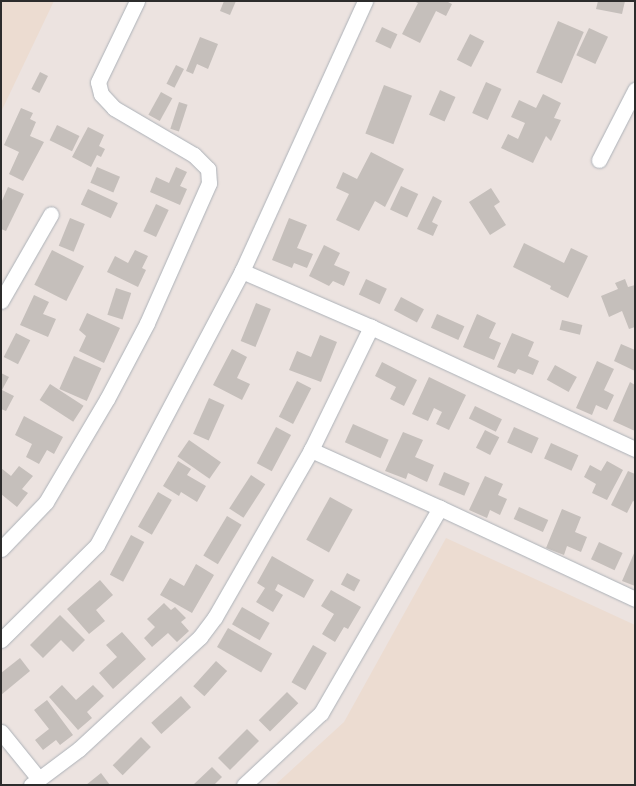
<!DOCTYPE html>
<html>
<head>
<meta charset="utf-8">
<style>
  body { margin:0 }
  #map { position:relative; width:636px; height:786px; overflow:hidden; background:#ece3e0; font-family:"Work Sans",sans-serif }
  div>[style] { position:absolute }
  [style*='--x'] { left:calc(var(--x)*1px); top:calc(var(--y)*1px); width:calc(var(--w)*1px); rotate:calc(var(--a)*1deg) }
  .education>* { inset:0; background:#ecdcd1 }
  .building>* { inset:0; background:#c5bfbb; transform-origin:0 0 }
  .roads { filter:drop-shadow(0 0 1px #acb1b7) drop-shadow(0 0 1px #acb1b7) }
  .minor>* { height:15px; margin:-7.5px; padding:0 7.5px; transform-origin:7.5px; border-radius:7.5px; background:#fff }
  span { translate:-50% -50%; white-space:nowrap; text-align:center; line-height:1.15; -webkit-text-stroke:3px #fff; paint-order:stroke }
  .frame { position:absolute; inset:0; border:2px solid #2c2c2c; pointer-events:none }
</style>
</head>
<body>
<div id="map">
  <div class="education">
    <i style="clip-path:polygon(1px 1px,54px 1px,1px 112px)"></i>
    <i style="clip-path:polygon(446px 538px,635px 625px,635px 785px,275px 785px,344px 722px)"></i>
  </div>
  <div class="building">
    <i style="clip-path:polygon(224px 1px,236px 1px,230px 15px,220px 11px)"></i>
    <i style="clip-path:polygon(413px 1px,446px 1px,452px 4px,446px 16px,436px 11px,420px 43px,402px 34px,418px 3px)"></i>
    <i style="clip-path:polygon(598px 1px,625px 1px,622px 14px,596px 9px)"></i>
    <i style="left:558px;top:21px;width:28px;height:56px;rotate:23deg"></i>
    <i style="left:382px;top:27px;width:17px;height:16px;rotate:25deg"></i>
    <i style="left:589px;top:28px;width:21px;height:30px;rotate:25deg"></i>
    <i style="left:470px;top:34px;width:16px;height:29px;rotate:27deg"></i>
    <i style="clip-path:polygon(200px 37px,218px 44px,208px 69px,197px 64px,193px 74px,186px 71px)"></i>
    <i style="left:176px;top:65px;width:9px;height:21px;rotate:27deg"></i>
    <i style="left:40px;top:72px;width:9px;height:19px;rotate:27deg"></i>
    <i style="left:486px;top:82px;width:17px;height:34px;rotate:24deg"></i>
    <i style="left:384px;top:85px;width:30px;height:52px;rotate:21deg"></i>
    <i style="left:440px;top:90px;width:17px;height:27px;rotate:24deg"></i>
    <i style="left:161px;top:92px;width:13px;height:26px;rotate:29deg"></i>
    <i style="clip-path:polygon(543px 94px,561px 103px,554px 118px,561px 120px,551px 141px,546px 136px,533px 163px,501px 148px,508px 134px,518px 139px,525px 123px,511px 117px,519px 100px,536px 108px)"></i>
    <i style="left:179px;top:102px;width:9px;height:28px;rotate:18deg"></i>
    <i style="clip-path:polygon(21px 108px,33px 113px,30px 119px,36px 122px,30px 136px,44px 142px,23px 181px,9px 174px,19px 152px,4px 145px)"></i>
    <i style="left:57px;top:125px;width:25px;height:17px;rotate:26deg"></i>
    <i style="clip-path:polygon(88px 127px,104px 135px,99px 146px,105px 149px,101px 157px,97px 155px,91px 167px,72px 157px)"></i>
    <i style="clip-path:polygon(371px 152px,404px 169px,385px 207px,375px 201px,359px 231px,336px 220px,349px 194px,336px 188px,343px 172px,357px 179px)"></i>
    <i style="left:97px;top:167px;width:25px;height:17px;rotate:23deg"></i>
    <i style="clip-path:polygon(176px 167px,187px 172px,180px 186px,187px 189px,180px 205px,150px 192px,156px 177px,169px 183px)"></i>
    <i style="left:401px;top:186px;width:19px;height:26px;rotate:25deg"></i>
    <i style="clip-path:polygon(8px 187px,24px 194px,6px 231px,1px 229px,1px 203px)"></i>
    <i style="clip-path:polygon(491px 188px,500px 202px,494px 206px,506px 225px,490px 235px,469px 202px)"></i>
    <i style="left:88px;top:189px;width:33px;height:17px;rotate:25deg"></i>
    <i style="clip-path:polygon(433px 196px,442px 201px,432px 222px,438px 225px,433px 236px,417px 229px)"></i>
    <i style="left:156px;top:204px;width:14px;height:30px;rotate:25deg"></i>
    <i style="left:70px;top:218px;width:16px;height:30px;rotate:22deg"></i>
    <i style="clip-path:polygon(289px 218px,307px 225px,297px 248px,313px 254px,307px 268px,294px 263px,292px 268px,272px 260px)"></i>
    <i style="clip-path:polygon(524px 243px,564px 263px,571px 248px,588px 256px,568px 298px,550px 289px,551px 286px,513px 267px)"></i>
    <i style="clip-path:polygon(324px 245px,340px 253px,334px 265px,350px 272px,344px 286px,333px 281px,329px 286px,309px 276px)"></i>
    <i style="left:52px;top:250px;width:36px;height:39px;rotate:27deg"></i>
    <i style="clip-path:polygon(135px 250px,148px 256px,142px 268px,146px 270px,138px 287px,107px 272px,115px 256px,128px 263px)"></i>
    <i style="left:366px;top:279px;width:23px;height:17px;rotate:25deg"></i>
    <i style="clip-path:polygon(625px 279px,628px 287px,635px 285px,635px 327px,629px 329px,622px 311px,609px 317px,601px 296px,618px 289px,615px 283px)"></i>
    <i style="left:116px;top:288px;width:16px;height:28px;rotate:18deg"></i>
    <i style="clip-path:polygon(34px 295px,49px 302px,43px 314px,56px 319px,48px 337px,20px 325px)"></i>
    <i style="left:401px;top:297px;width:26px;height:15px;rotate:28deg"></i>
    <i style="left:256px;top:303px;width:16px;height:41px;rotate:22deg"></i>
    <i style="clip-path:polygon(87px 313px,120px 328px,104px 363px,79px 351px,86px 336px,79px 330px)"></i>
    <i style="left:437px;top:314px;width:30px;height:15px;rotate:24deg"></i>
    <i style="clip-path:polygon(477px 314px,496px 323px,489px 338px,501px 343px,494px 360px,463px 347px)"></i>
    <i style="left:562px;top:320px;width:21px;height:10px;rotate:14deg"></i>
    <i style="left:16px;top:333px;width:16px;height:27px;rotate:27deg"></i>
    <i style="clip-path:polygon(512px 333px,534px 342px,528px 356px,539px 361px,533px 375px,518px 369px,515px 374px,497px 367px)"></i>
    <i style="clip-path:polygon(320px 335px,337px 342px,321px 382px,289px 370px,297px 351px,311px 357px)"></i>
    <i style="clip-path:polygon(621px 344px,635px 350px,635px 371px,614px 361px)"></i>
    <i style="clip-path:polygon(232px 349px,247px 357px,237px 378px,250px 384px,242px 400px,213px 385px)"></i>
    <i style="left:74px;top:356px;width:30px;height:36px;rotate:24deg"></i>
    <i style="clip-path:polygon(597px 361px,614px 369px,604px 390px,614px 395px,607px 410px,596px 405px,592px 415px,576px 408px)"></i>
    <i style="clip-path:polygon(382px 362px,417px 380px,404px 406px,390px 399px,396px 387px,375px 376px)"></i>
    <i style="left:555px;top:365px;width:25px;height:17px;rotate:29deg"></i>
    <i style="clip-path:polygon(1px 373px,9px 377px,2px 390px,14px 396px,6px 411px,1px 409px)"></i>
    <i style="clip-path:polygon(429px 377px,466px 395px,449px 430px,436px 424px,442px 412px,434px 408px,428px 421px,412px 414px)"></i>
    <i style="left:297px;top:381px;width:16px;height:40px;rotate:27deg"></i>
    <i style="clip-path:polygon(630px 382px,635px 385px,635px 431px,613px 421px)"></i>
    <i style="left:50px;top:384px;width:40px;height:19px;rotate:33deg"></i>
    <i style="left:209px;top:398px;width:17px;height:39px;rotate:24deg"></i>
    <i style="left:475px;top:406px;width:30px;height:14px;rotate:26deg"></i>
    <i style="clip-path:polygon(24px 416px,63px 437px,54px 454px,47px 450px,39px 464px,26px 457px,32px 444px,15px 435px)"></i>
    <i style="left:353px;top:424px;width:39px;height:20px;rotate:24deg"></i>
    <i style="left:276px;top:427px;width:17px;height:41px;rotate:28deg"></i>
    <i style="left:514px;top:427px;width:27px;height:17px;rotate:24deg"></i>
    <i style="left:485px;top:430px;width:16px;height:20px;rotate:27deg"></i>
    <i style="clip-path:polygon(403px 432px,423px 440px,415px 457px,434px 465px,427px 482px,408px 473px,406px 479px,385px 471px)"></i>
    <i style="left:189px;top:440px;width:39px;height:20px;rotate:35deg"></i>
    <i style="left:551px;top:443px;width:30px;height:17px;rotate:24deg"></i>
    <i style="clip-path:polygon(178px 461px,191px 469px,187px 475px,206px 486px,197px 502px,181px 492px,179px 496px,163px 486px)"></i>
    <i style="clip-path:polygon(607px 461px,623px 470px,607px 500px,592px 493px,596px 484px,584px 477px,590px 465px,601px 471px)"></i>
    <i style="clip-path:polygon(19px 466px,33px 476px,22px 489px,28px 493px,17px 507px,1px 494px,1px 468px,11px 476px)"></i>
    <i style="clip-path:polygon(628px 471px,635px 474px,635px 502px,633px 501px,627px 513px,611px 505px)"></i>
    <i style="left:444px;top:472px;width:28px;height:14px;rotate:23deg"></i>
    <i style="left:251px;top:475px;width:17px;height:40px;rotate:33deg"></i>
    <i style="clip-path:polygon(485px 476px,503px 484px,498px 495px,507px 499px,500px 515px,490px 510px,487px 518px,469px 510px)"></i>
    <i style="left:158px;top:492px;width:16px;height:40px;rotate:30deg"></i>
    <i style="left:330px;top:497px;width:26px;height:49px;rotate:29deg"></i>
    <i style="left:519px;top:507px;width:32px;height:13px;rotate:24deg"></i>
    <i style="clip-path:polygon(562px 509px,581px 517px,575px 532px,587px 537px,581px 552px,567px 546px,564px 555px,546px 548px)"></i>
    <i style="left:227px;top:516px;width:17px;height:46px;rotate:31deg"></i>
    <i style="left:131px;top:535px;width:15px;height:45px;rotate:28deg"></i>
    <i style="left:599px;top:542px;width:26px;height:19px;rotate:25deg"></i>
    <i style="clip-path:polygon(635px 551px,635px 586px,622px 581px)"></i>
    <i style="clip-path:polygon(272px 556px,314px 580px,304px 598px,278px 584px,275px 590px,283px 595px,273px 612px,256px 602px,265px 588px,257px 583px)"></i>
    <i style="clip-path:polygon(196px 564px,214px 575px,192px 613px,160px 595px,170px 578px,184px 586px)"></i>
    <i style="left:347px;top:573px;width:15px;height:13px;rotate:28deg"></i>
    <i style="clip-path:polygon(100px 580px,113px 595px,96px 610px,105px 621px,89px 634px,67px 609px)"></i>
    <i style="clip-path:polygon(331px 590px,361px 607px,348px 629px,344px 627px,335px 642px,322px 634px,334px 614px,321px 606px)"></i>
    <i style="clip-path:polygon(164px 603px,171px 610px,175px 607px,186px 618px,181px 622px,189px 631px,177px 642px,168px 633px,152px 647px,144px 638px,155px 627px,147px 619px)"></i>
    <i style="left:242px;top:607px;width:32px;height:20px;rotate:30deg"></i>
    <i style="clip-path:polygon(60px 615px,85px 640px,73px 652px,61px 640px,43px 658px,30px 645px)"></i>
    <i style="left:228px;top:628px;width:51px;height:22px;rotate:30deg"></i>
    <i style="clip-path:polygon(122px 632px,146px 659px,113px 689px,99px 673px,117px 657px,106px 645px)"></i>
    <i style="left:313px;top:645px;width:16px;height:43px;rotate:30deg"></i>
    <i style="clip-path:polygon(20px 658px,30px 671px,1px 695px,1px 673px)"></i>
    <i style="left:216px;top:661px;width:15px;height:34px;rotate:42deg"></i>
    <i style="clip-path:polygon(62px 685px,76px 700px,93px 685px,104px 696px,87px 712px,92px 718px,78px 730px,49px 697px)"></i>
    <i style="left:287px;top:692px;width:16px;height:40px;rotate:45deg"></i>
    <i style="left:181px;top:696px;width:15px;height:40px;rotate:48deg"></i>
    <i style="clip-path:polygon(47px 700px,73px 735px,60px 745px,56px 740px,43px 750px,35px 740px,49px 729px,34px 710px)"></i>
    <i style="left:247px;top:729px;width:17px;height:41px;rotate:45deg"></i>
    <i style="left:141px;top:737px;width:14px;height:40px;rotate:45deg"></i>
    <i style="clip-path:polygon(212px 767px,222px 777px,214px 785px,193px 785px)"></i>
    <i style="clip-path:polygon(101px 773px,110px 785px,86px 785px)"></i>
  </div>
  <div class="roads">
    <div class="minor">
      <i style="--x:599;--y:160;--w:79;--a:-62.8"></i>
      <i style="--x:242;--y:271;--w:141;--a:23.5"></i>
      <i style="--x:371;--y:327;--w:291;--a:24.8"></i>
      <i style="--x:1;--y:301;--w:100;--a:-60.1"></i>
      <i style="--x:311;--y:450;--w:141;--a:24.2"></i>
      <i style="--x:1;--y:549;--w:65;--a:-46.2"></i>
      <i style="--x:46;--y:502;--w:120;--a:-59.4"></i>
      <i style="--x:107;--y:399;--w:86;--a:-62.2"></i>
      <i style="--x:147;--y:323;--w:153;--a:-66.1"></i>
      <i style="--x:209;--y:183;--w:14;--a:-94"></i>
      <i style="--x:208;--y:169;--w:20;--a:-135"></i>
      <i style="--x:194;--y:155;--w:93;--a:-149.6"></i>
      <i style="--x:114;--y:108;--w:19;--a:-133"></i>
      <i style="--x:101;--y:94;--w:12;--a:-104"></i>
      <i style="--x:98;--y:82;--w:90;--a:-64.3"></i>
      <i style="--x:1;--y:640;--w:135;--a:-44.7"></i>
      <i style="--x:97;--y:545;--w:310;--a:-62.1"></i>
      <i style="--x:242;--y:271;--w:297;--a:-65.5"></i>
      <i style="--x:1;--y:732;--w:60;--a:51"></i>
      <i style="--x:31;--y:785;--w:60;--a:-36.9"></i>
      <i style="--x:79;--y:749;--w:165;--a:-42.8"></i>
      <i style="--x:200;--y:637;--w:25;--a:-53"></i>
      <i style="--x:215;--y:617;--w:193;--a:-60.1"></i>
      <i style="--x:311;--y:450;--w:137;--a:-64"></i>
      <i style="--x:244;--y:785;--w:105;--a:-43.1"></i>
      <i style="--x:321;--y:713;--w:237;--a:-59.9"></i>
      <i style="--x:440;--y:508;--w:215;--a:25"></i>
    </div>
  </div>
  <div class="frame"></div>
</div>
</body>
</html>
